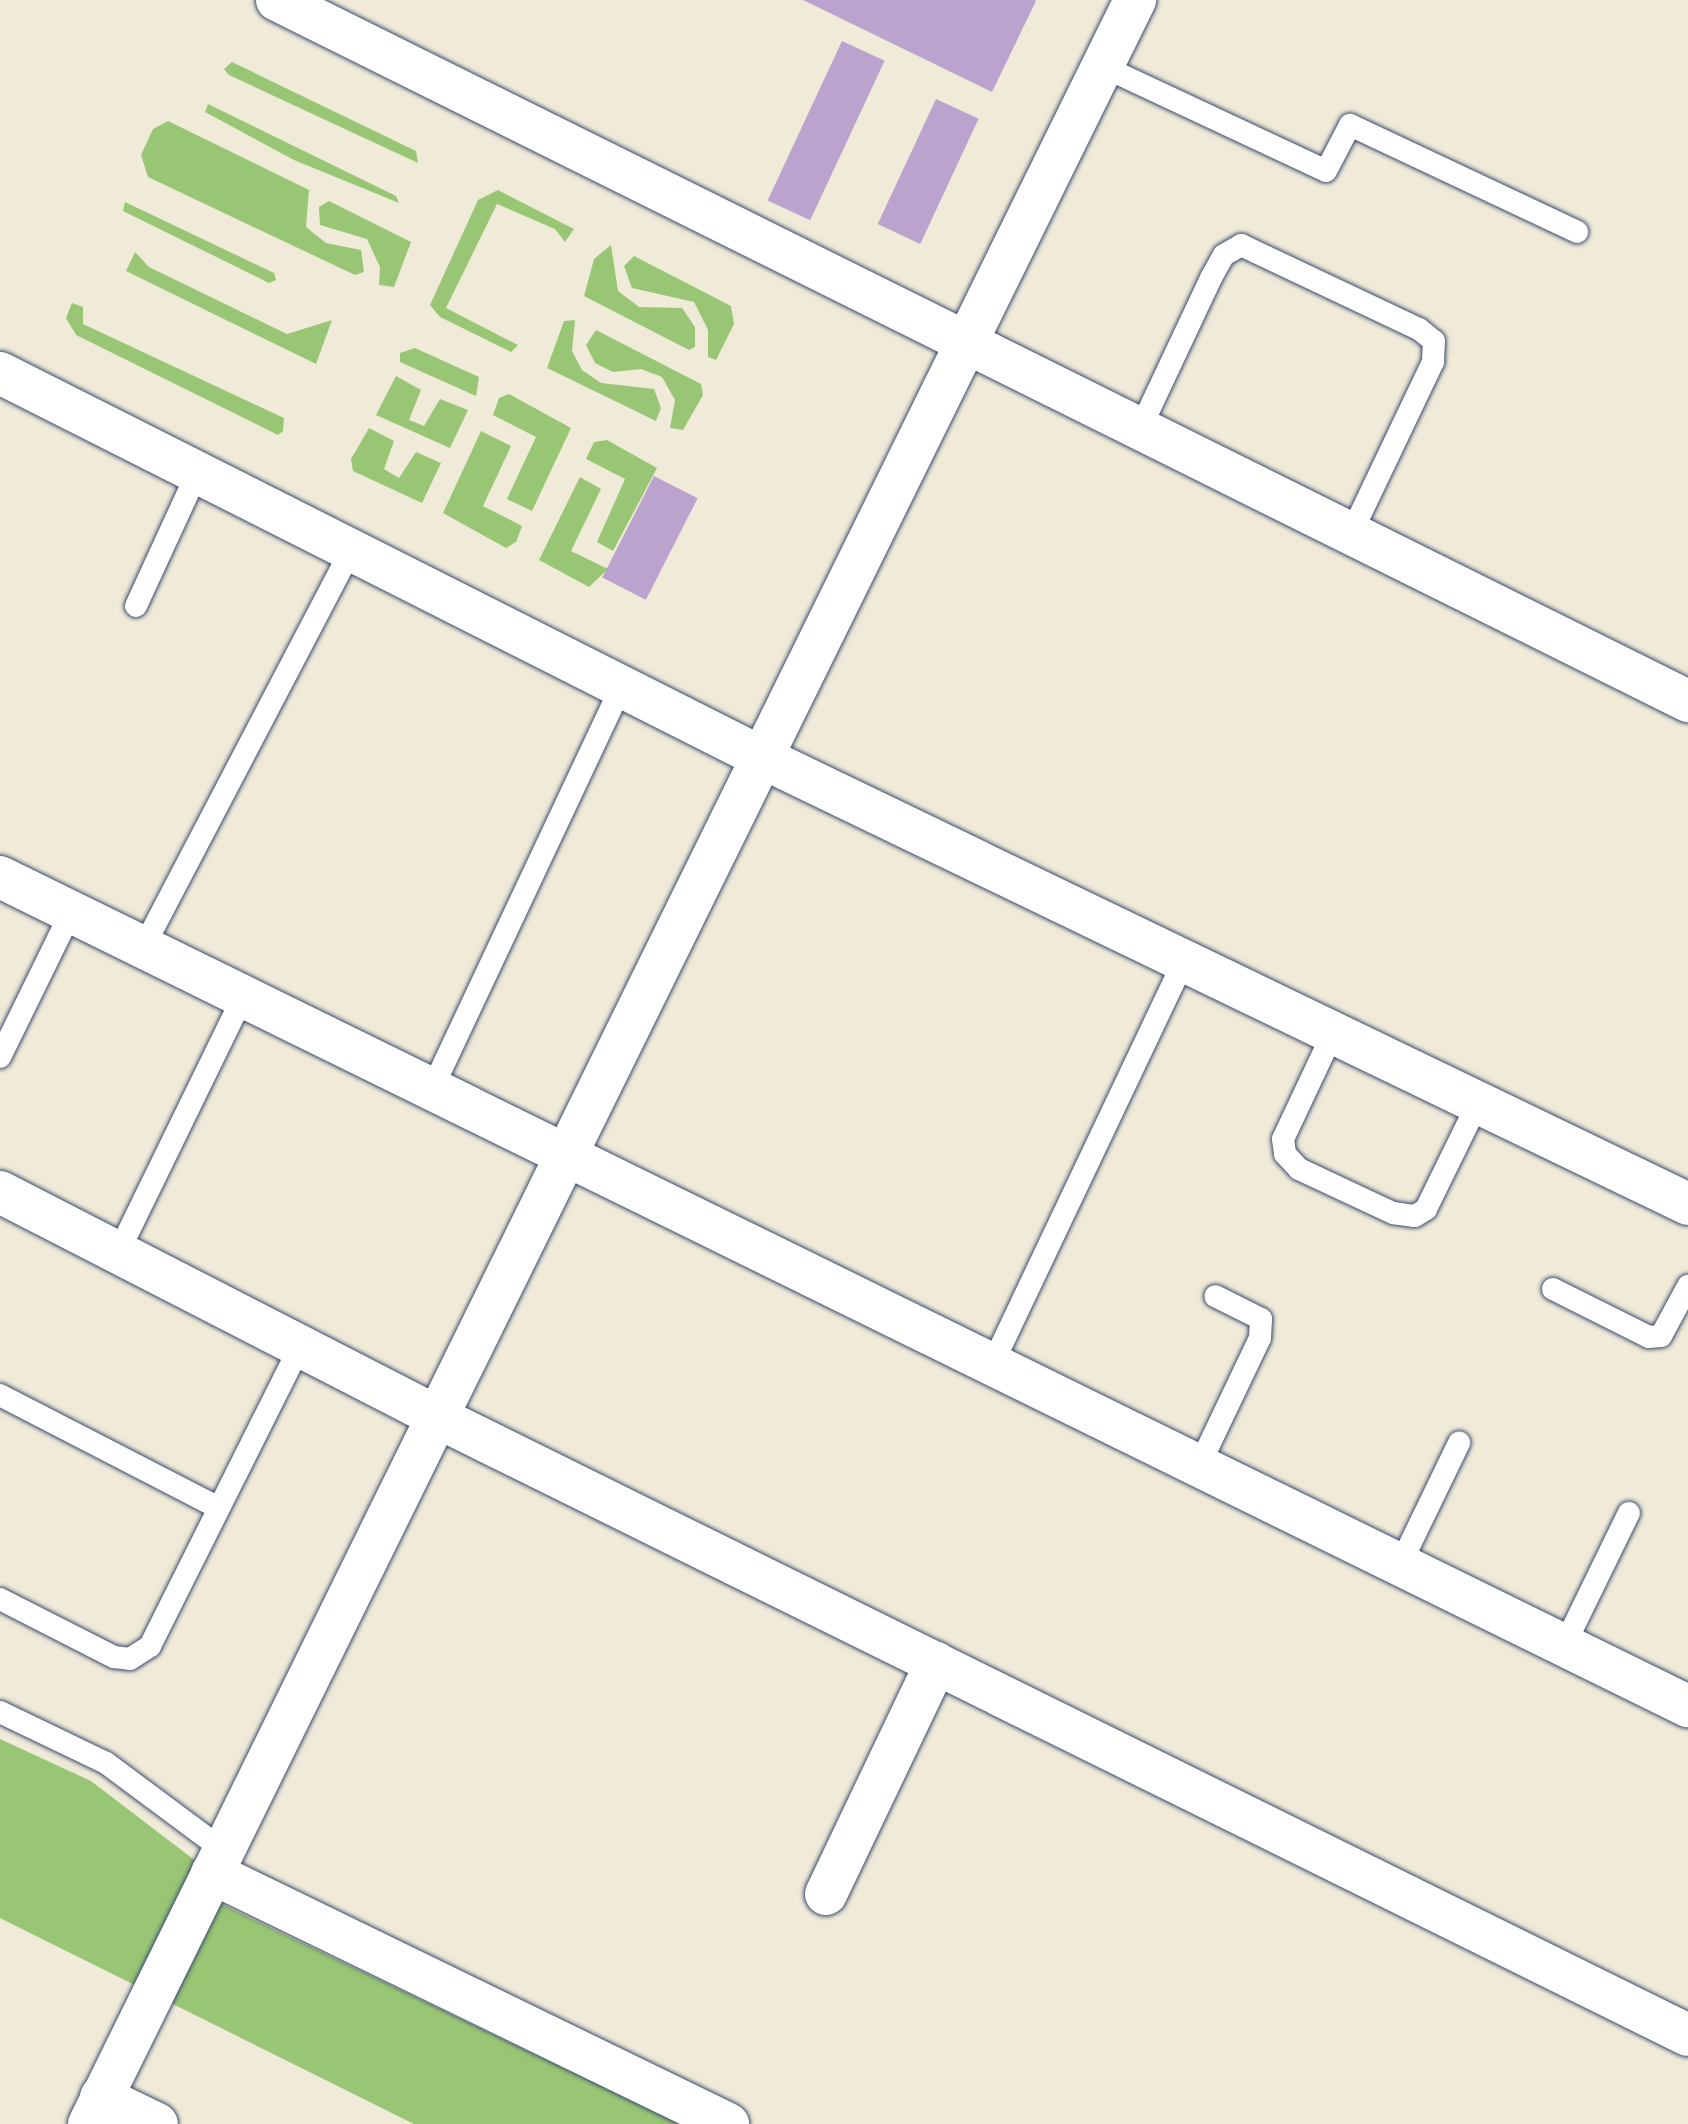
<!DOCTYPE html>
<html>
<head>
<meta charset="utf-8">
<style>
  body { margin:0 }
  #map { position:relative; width:1688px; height:2124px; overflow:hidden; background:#f0ebd8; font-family:Mali,sans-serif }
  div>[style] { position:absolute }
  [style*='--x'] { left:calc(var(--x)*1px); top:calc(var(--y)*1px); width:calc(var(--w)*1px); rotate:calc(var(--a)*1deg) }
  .green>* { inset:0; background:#99c674 }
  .building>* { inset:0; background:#baa3cd; transform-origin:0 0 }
  .roads { filter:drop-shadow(0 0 2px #3b4b70) drop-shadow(0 0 2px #3b4b70) }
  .service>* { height:22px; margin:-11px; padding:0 11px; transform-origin:11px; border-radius:11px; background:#fff }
  .minor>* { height:42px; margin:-21px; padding:0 21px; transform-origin:21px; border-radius:21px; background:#fff }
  span { translate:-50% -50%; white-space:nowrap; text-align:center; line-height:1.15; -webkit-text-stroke:9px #f6f6f2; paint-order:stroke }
</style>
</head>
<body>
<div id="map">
  <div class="green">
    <i style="clip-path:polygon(232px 62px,416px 151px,418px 163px,229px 75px,224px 69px)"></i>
    <i style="clip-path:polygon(208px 104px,396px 196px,399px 203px,294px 160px,205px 112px)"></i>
    <i style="clip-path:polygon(168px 121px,309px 190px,306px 227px,326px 243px,361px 250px,364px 272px,355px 275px,148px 177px,141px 155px,153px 129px)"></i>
    <i style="clip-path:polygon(498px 190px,574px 229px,565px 242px,555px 229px,497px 204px,446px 308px,518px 345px,511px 352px,440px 317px,430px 305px,478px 200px)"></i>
    <i style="clip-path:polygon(329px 201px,411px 242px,394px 287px,379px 285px,380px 267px,367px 239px,320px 225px,319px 207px)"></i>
    <i style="clip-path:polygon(125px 202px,274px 273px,276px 280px,269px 283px,123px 211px)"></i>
    <i style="clip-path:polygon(611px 245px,618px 291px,639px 307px,682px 308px,695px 327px,695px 347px,689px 350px,584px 296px,594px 259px)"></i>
    <i style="clip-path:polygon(135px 252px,149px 267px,287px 334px,332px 320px,316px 364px,126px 271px)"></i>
    <i style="clip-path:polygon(634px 256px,731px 306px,734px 324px,716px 360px,708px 357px,708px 330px,694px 302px,632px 288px,624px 266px)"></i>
    <i style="clip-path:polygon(72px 303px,83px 307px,83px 324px,284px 418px,283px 431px,278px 435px,76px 335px,66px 318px)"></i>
    <i style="clip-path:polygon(575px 320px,572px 351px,582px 370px,601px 383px,654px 389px,661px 408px,656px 421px,547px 368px,564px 321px)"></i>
    <i style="clip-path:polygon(596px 330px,701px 384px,703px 395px,683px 430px,670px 428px,675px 400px,662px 377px,641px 369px,613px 372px,595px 363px,586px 345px)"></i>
    <i style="clip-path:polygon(415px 348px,479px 377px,476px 396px,400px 362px,400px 353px)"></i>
    <i style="clip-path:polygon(396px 376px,421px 390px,409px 420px,424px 426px,440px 399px,468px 410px,450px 448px,376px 415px)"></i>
    <i style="clip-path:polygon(509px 394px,571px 428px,532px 511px,507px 499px,536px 437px,493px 415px,499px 398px)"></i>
    <i style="clip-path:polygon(369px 428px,394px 441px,384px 469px,399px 478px,416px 452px,441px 463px,422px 503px,353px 471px,351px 459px)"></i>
    <i style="clip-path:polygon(481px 431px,511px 446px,483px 506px,522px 526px,516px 542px,506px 548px,443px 513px)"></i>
    <i style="clip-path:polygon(607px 440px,657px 468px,613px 551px,597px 542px,625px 479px,586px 459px,594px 442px)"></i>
    <i style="clip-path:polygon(580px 477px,601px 489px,571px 551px,608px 569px,589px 587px,539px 560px)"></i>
    <i style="clip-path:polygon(0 1739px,91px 1781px,197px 1862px,217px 1902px,680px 2124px,414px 2124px,0 1918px)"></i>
  </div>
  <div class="building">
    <i style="clip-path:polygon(803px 0,1034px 0,1036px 1px,992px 92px)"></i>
    <i style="left:842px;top:41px;width:47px;height:176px;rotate:25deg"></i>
    <i style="left:936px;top:99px;width:47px;height:138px;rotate:25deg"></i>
    <i style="left:654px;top:476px;width:49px;height:114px;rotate:27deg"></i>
  </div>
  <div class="roads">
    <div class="service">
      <i style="--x:1102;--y:66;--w:247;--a:25.1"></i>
      <i style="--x:1326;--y:171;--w:52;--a:-62.4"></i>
      <i style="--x:1350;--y:125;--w:251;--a:25.2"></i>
      <i style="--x:1140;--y:429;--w:167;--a:-64.8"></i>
      <i style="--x:1211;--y:278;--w:26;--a:-61"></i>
      <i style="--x:1224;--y:255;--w:20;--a:-30"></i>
      <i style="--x:1241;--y:245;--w:197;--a:25.3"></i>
      <i style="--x:1419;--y:329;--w:19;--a:39"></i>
      <i style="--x:1434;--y:341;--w:21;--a:93"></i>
      <i style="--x:1433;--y:362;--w:191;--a:115.5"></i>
      <i style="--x:136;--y:606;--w:149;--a:-65.3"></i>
      <i style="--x:143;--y:948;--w:453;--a:-62.4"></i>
      <i style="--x:1332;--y:1035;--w:115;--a:115.2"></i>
      <i style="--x:1283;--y:1139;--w:15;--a:82"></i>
      <i style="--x:1285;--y:1154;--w:21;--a:47"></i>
      <i style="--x:1299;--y:1169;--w:104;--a:25.1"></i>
      <i style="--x:1393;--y:1213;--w:22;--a:8"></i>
      <i style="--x:1415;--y:1216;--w:13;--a:-32"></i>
      <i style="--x:1426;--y:1209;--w:116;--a:-63.9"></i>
      <i style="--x:0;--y:1057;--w:161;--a:-63.9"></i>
      <i style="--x:432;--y:1089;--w:446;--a:-64.8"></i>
      <i style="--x:118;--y:1253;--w:285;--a:-64"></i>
      <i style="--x:1553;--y:1289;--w:107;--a:26.6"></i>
      <i style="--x:1649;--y:1337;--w:12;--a:-5"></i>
      <i style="--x:1661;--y:1336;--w:57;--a:-61.6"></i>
      <i style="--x:992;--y:1365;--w:447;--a:-64.6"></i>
      <i style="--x:0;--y:1395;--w:246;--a:27.3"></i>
      <i style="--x:1199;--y:1466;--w:142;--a:-64.5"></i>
      <i style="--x:1260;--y:1338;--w:19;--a:-87"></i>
      <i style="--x:1261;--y:1319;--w:51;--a:-153.4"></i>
      <i style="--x:1400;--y:1565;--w:136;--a:-64.2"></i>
      <i style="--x:0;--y:1599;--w:128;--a:27"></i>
      <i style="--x:114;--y:1657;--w:16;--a:7"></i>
      <i style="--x:130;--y:1659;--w:24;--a:-33"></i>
      <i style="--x:150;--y:1646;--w:335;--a:-63.4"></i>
      <i style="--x:1564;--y:1646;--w:148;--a:-64"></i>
      <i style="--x:0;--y:1712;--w:118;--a:25.7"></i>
      <i style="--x:106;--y:1763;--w:146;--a:36.6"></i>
    </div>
    <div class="minor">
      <i style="--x:277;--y:0;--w:1576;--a:26.42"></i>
      <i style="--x:0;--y:373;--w:852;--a:26.78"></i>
      <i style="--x:761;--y:757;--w:1029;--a:25.74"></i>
      <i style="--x:0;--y:877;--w:1881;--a:26.16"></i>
      <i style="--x:0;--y:1192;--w:492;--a:27.2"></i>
      <i style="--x:437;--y:1417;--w:1395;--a:26.29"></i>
      <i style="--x:212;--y:1873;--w:574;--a:25.94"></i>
      <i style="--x:826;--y:1894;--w:256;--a:-64.5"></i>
      <i style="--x:101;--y:2097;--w:62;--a:25.7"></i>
      <i style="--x:89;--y:2124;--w:2368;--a:-63.78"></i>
    </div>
  </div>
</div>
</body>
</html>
